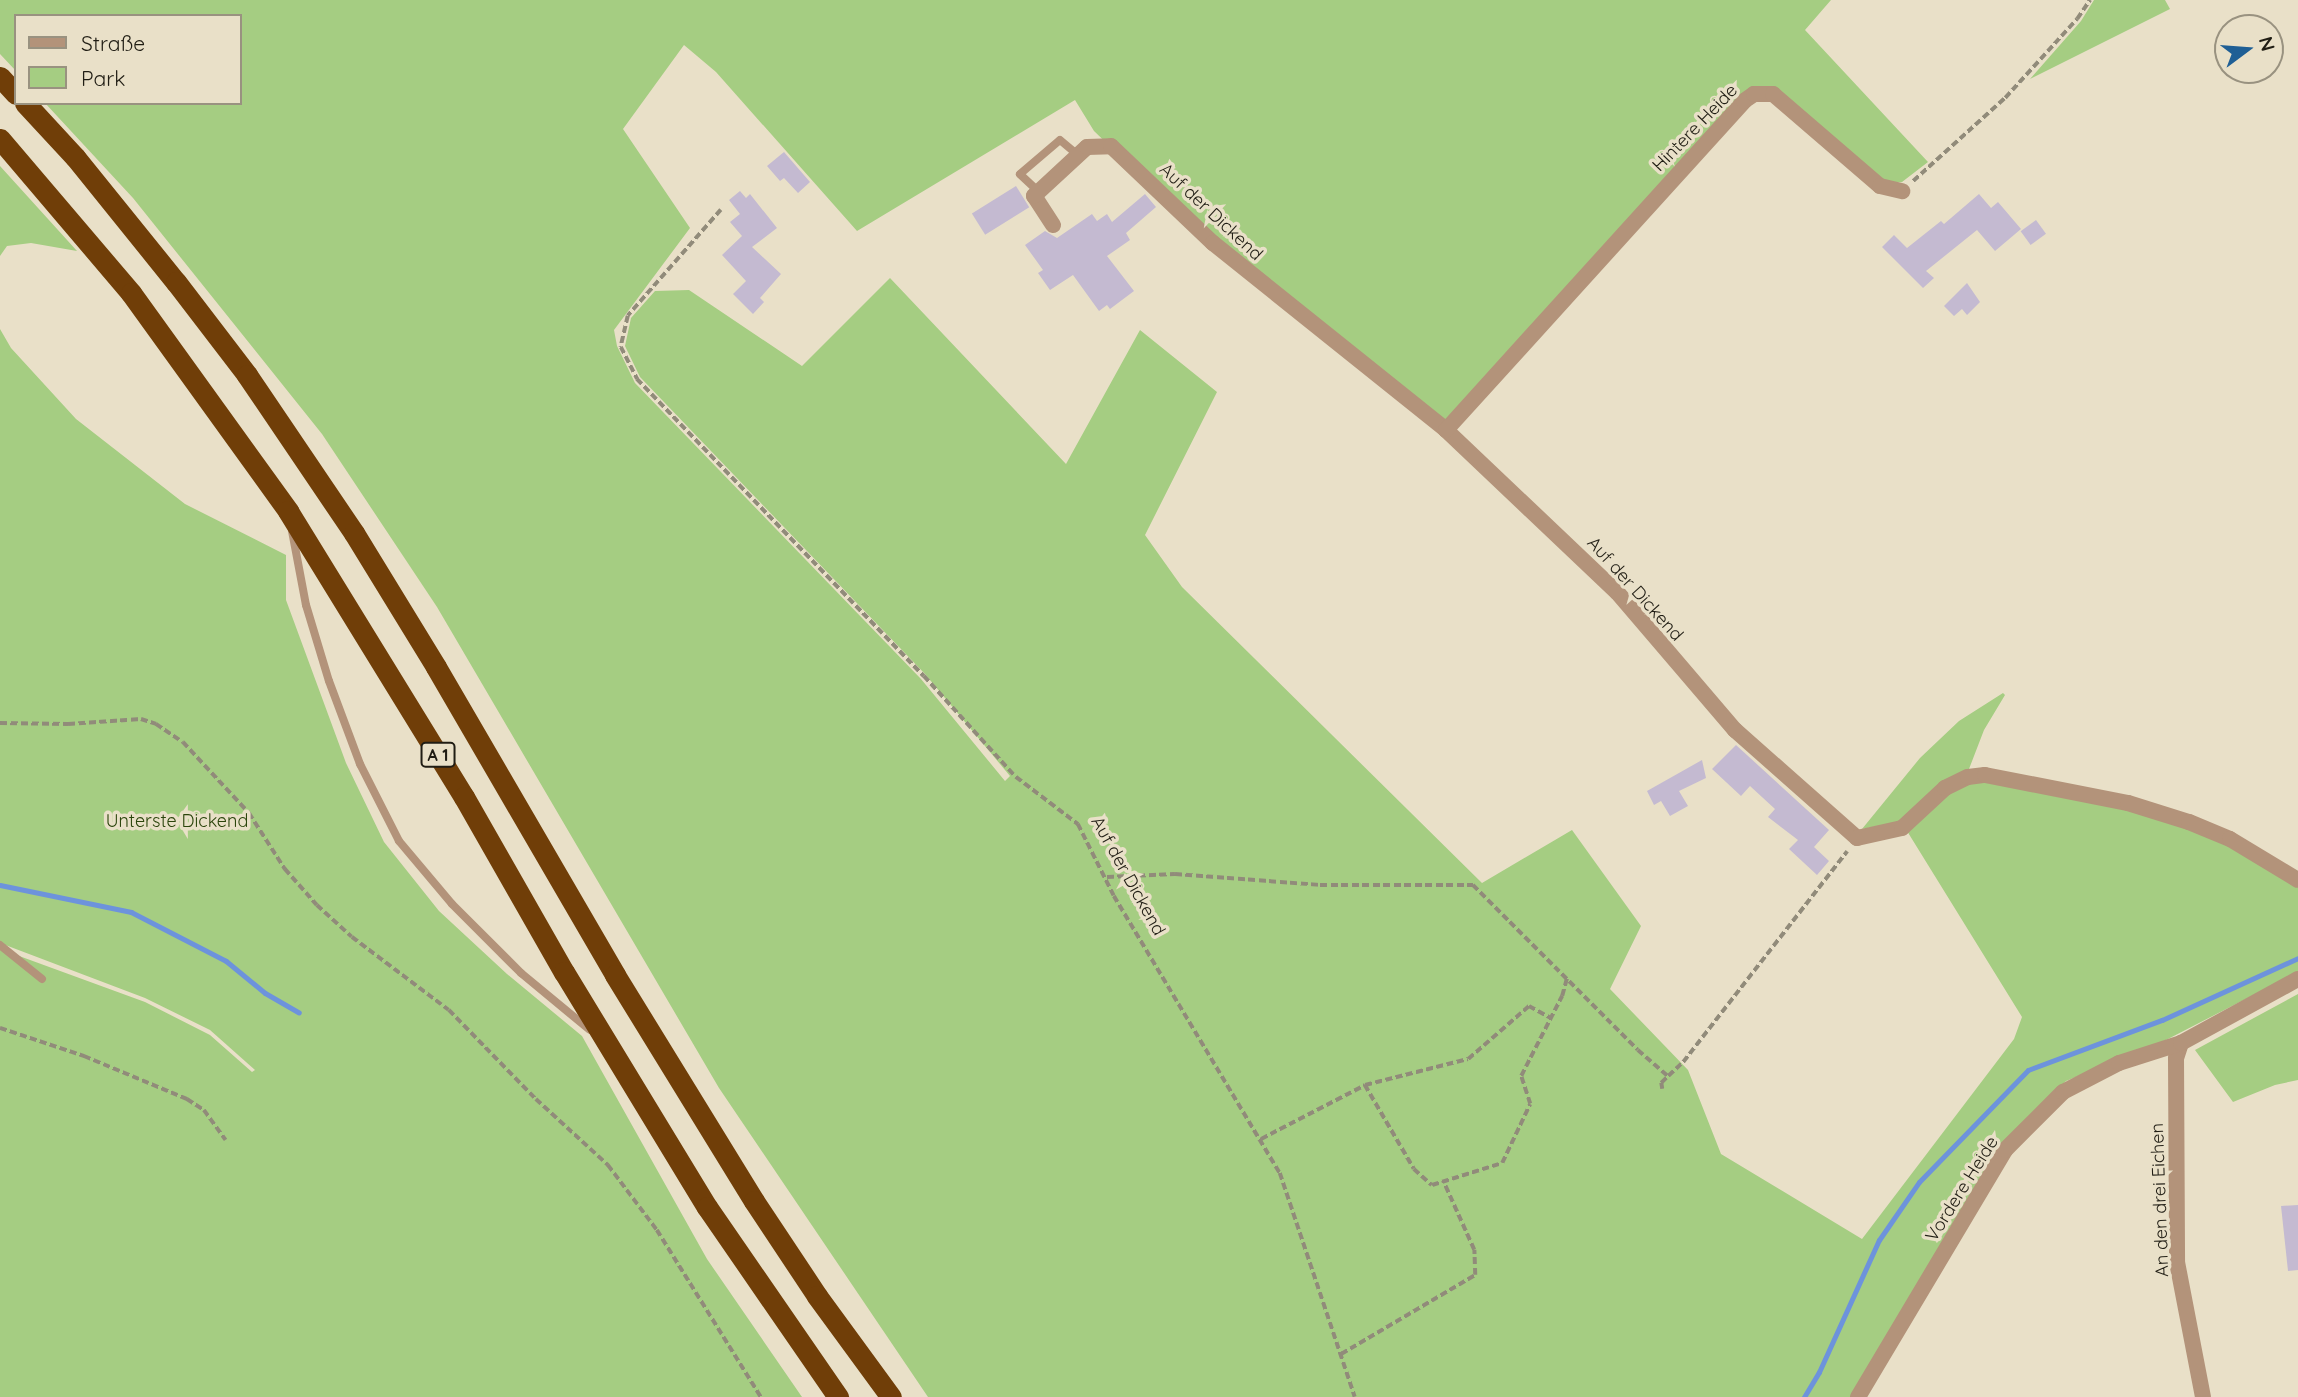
<!DOCTYPE html>
<html>
<head>
<meta charset="utf-8">
<style>
  body { margin:0 }
  #map { position:relative; width:2298px; height:1397px; overflow:hidden; background:#e9e0c8; font-family:Quicksand,sans-serif }
  div>[style] { position:absolute }
  [style*='--x'] { left:calc(var(--x)*1px); top:calc(var(--y)*1px); width:calc(var(--w)*1px); rotate:calc(var(--a)*1deg) }
  .green>* { inset:0; background:#a5cd82 }
  .stream>* { height:5px; margin:-2.5px; padding:0 2.5px; transform-origin:2.5px; border-radius:2.5px; background:#6d93dc }
  .building>* { inset:0; background:#c4bad1; transform-origin:0 0 }
  .path>* { height:3.5px; margin-top:-1.75px; transform-origin:0; background:repeating-linear-gradient(90deg,#918b7a 0 7px,transparent 0 10.5px) }
  .service>* { height:8px; margin:-4px; padding:0 4px; transform-origin:4px; border-radius:4px; background:#b3937a }
  .minor>* { height:16px; margin:-8px; padding:0 8px; transform-origin:8px; border-radius:8px; background:#b3937a }
  .motorway>* { height:21px; margin:-10.5px; padding:0 10.5px; transform-origin:10.5px; border-radius:10.5px; background:#703e08 }
  span { translate:-50% -50%; white-space:nowrap; text-align:center; line-height:1.15; -webkit-text-stroke:7px #e9e0c8; paint-order:stroke }
  .shield-label span { padding:2px 5px; background:#e9e0c8; border:2px solid; border-radius:5px; -webkit-text-stroke-width:0 }
  .shield-label { font-size:16px; color:#201d14; font-weight:700 }
  .street-label { font-size:18px; color:#201d14 }
  .park-label { font-size:18px; color:#2b450c }
  .legend { position:absolute; left:14px; top:14px; width:228px; height:91px; box-sizing:border-box; background:#e9e0c8; border:2px solid #999280; margin:0; padding:9px 12px; list-style:none; font-size:21px; color:#201d14 }
  .legend li { display:flex; align-items:center; gap:14px; height:35px }
  .legend b { width:35px; border:2px solid #999280 }
  .north { position:absolute; left:2214px; top:14px; width:70px; height:70px; box-sizing:border-box; background:#e9e0c8; border:2px solid #999280; border-radius:50%; rotate:74deg; font-size:19px; font-weight:700; line-height:28px; text-align:center; color:#201d14 }
  .north::after { content:''; display:block; margin:auto; width:24px; height:32px; background:#1f5f95; clip-path:polygon(50% 0,100% 100%,50% 72%,0 100%) }
</style>
</head>
<body>
<div id="map">
  <div class="green">
    <i style="clip-path:polygon(0 0,1831px 0,1805px 30px,1928px 162px,1902px 182px,1888px 183px,1766px 87px,1444px 423px,1228px 260px,1094px 131px,1075px 100px,857px 231px,716px 72px,684px 45px,623px 129px,690px 228px,614px 330px,617px 346px,635px 383px,921px 679px,1005px 781px,1010px 776px,925px 674px,640px 377px,625px 346px,631px 318px,655px 291px,689px 290px,802px 366px,890px 278px,1066px 464px,1140px 330px,1217px 392px,1145px 535px,1182px 587px,1482px 883px,1572px 830px,1641px 926px,1610px 989px,1688px 1070px,1721px 1154px,1862px 1239px,2014px 1039px,2022px 1017px,1907px 831px,1934px 802px,1973px 780px,2150px 814px,2232px 844px,2298px 886px,2298px 972px,2166px 1040px,2066px 1081px,2000px 1148px,1854px 1397px,928px 1397px,719px 1088px,437px 607px,322px 434px,133px 198px,45px 103px,240px 103px,240px 16px,16px 16px,16px 71px,0 54px)"></i>
    <i style="clip-path:polygon(2094px 0,2165px 0,2170px 9px,2030px 79px,2081px 21px)"></i>
    <i style="clip-path:polygon(0 166px,77px 251px,31px 243px,7px 246px,0 256px)"></i>
    <i style="clip-path:polygon(0 329px,11px 348px,76px 419px,185px 504px,286px 555px,286px 600px,346px 763px,384px 842px,439px 911px,507px 974px,582px 1036px,707px 1259px,802px 1397px,0 1397px,0 949px,145px 1002px,210px 1035px,252px 1072px,255px 1070px,210px 1030px,145px 998px,0 943px)"></i>
    <i style="clip-path:polygon(2003px 693px,2005px 695px,1984px 730px,1969px 769px,1900px 822px,1862px 829px,1920px 758px,1959px 721px)"></i>
    <i style="clip-path:polygon(2298px 994px,2298px 1080px,2275px 1085px,2233px 1102px,2195px 1050px)"></i>
  </div>
  <div class="stream">
    <i style="--x:0;--y:885;--w:134;--a:11.6"></i>
    <i style="--x:131;--y:912;--w:107;--a:27.3"></i>
    <i style="--x:226;--y:961;--w:50;--a:39.4"></i>
    <i style="--x:265;--y:993;--w:39;--a:30"></i>
    <i style="--x:1804;--y:1397;--w:29;--a:-59"></i>
    <i style="--x:1819;--y:1372;--w:145;--a:-65.6"></i>
    <i style="--x:1879;--y:1240;--w:70;--a:-55.4"></i>
    <i style="--x:1919;--y:1182;--w:156;--a:-45.8"></i>
    <i style="--x:2028;--y:1070;--w:143;--a:-20.5"></i>
    <i style="--x:2162;--y:1020;--w:149;--a:-24.5"></i>
  </div>
  <div class="building">
    <i style="clip-path:polygon(784px 152px,810px 182px,798px 193px,784px 178px,780px 181px,767px 166px)"></i>
    <i style="left:1016px;top:186px;width:25px;height:52px;rotate:58deg"></i>
    <i style="clip-path:polygon(740px 191px,746px 198px,750px 194px,777px 228px,752px 247px,781px 274px,760px 298px,764px 302px,753px 314px,733px 294px,746px 281px,722px 255px,742px 236px,730px 222px,740px 214px,729px 200px)"></i>
    <i style="clip-path:polygon(1145px 194px,1156px 207px,1126px 233px,1130px 240px,1107px 256px,1134px 291px,1110px 309px,1107px 305px,1099px 311px,1073px 275px,1050px 290px,1038px 273px,1043px 270px,1025px 245px,1045px 231px,1057px 238px,1092px 214px,1097px 221px,1107px 214px,1112px 222px)"></i>
    <i style="clip-path:polygon(1979px 194px,1991px 208px,1998px 202px,2021px 229px,1995px 251px,1977px 230px,1926px 271px,1934px 278px,1923px 288px,1882px 247px,1894px 235px,1907px 248px,1941px 221px,1944px 224px)"></i>
    <i style="left:2036px;top:220px;width:17px;height:19px;rotate:54deg"></i>
    <i style="clip-path:polygon(1967px 283px,1980px 302px,1967px 315px,1962px 309px,1954px 316px,1944px 306px)"></i>
    <i style="clip-path:polygon(1736px 745px,1829px 830px,1814px 847px,1829px 861px,1817px 875px,1789px 849px,1798px 840px,1768px 817px,1775px 809px,1750px 786px,1741px 796px,1712px 769px)"></i>
    <i style="clip-path:polygon(1702px 760px,1706px 778px,1679px 791px,1688px 806px,1670px 816px,1661px 801px,1654px 805px,1647px 791px)"></i>
    <i style="clip-path:polygon(2298px 1205px,2298px 1270px,2288px 1271px,2281px 1206px)"></i>
  </div>
  <div class="path">
    <i style="--x:1913;--y:181;--w:124;--a:-42.1"></i>
    <i style="--x:2005;--y:98;--w:107;--a:-47.7"></i>
    <i style="--x:2077;--y:19;--w:23;--a:-56"></i>
    <i style="--x:721;--y:210;--w:141;--a:131.3"></i>
    <i style="--x:628;--y:316;--w:32;--a:103"></i>
    <i style="--x:621;--y:347;--w:36;--a:63"></i>
    <i style="--x:637;--y:379;--w:413;--a:46"></i>
    <i style="--x:924;--y:676;--w:137;--a:47.7"></i>
    <i style="--x:1016;--y:777;--w:78;--a:37.2"></i>
    <i style="--x:1078;--y:824;--w:80;--a:63.4"></i>
    <i style="--x:1114;--y:896;--w:323;--a:59.1"></i>
    <i style="--x:1280;--y:1173;--w:236;--a:71.5"></i>
    <i style="--x:0;--y:723;--w:68;--a:0.8"></i>
    <i style="--x:68;--y:724;--w:73;--a:-3.9"></i>
    <i style="--x:141;--y:719;--w:16;--a:18"></i>
    <i style="--x:156;--y:724;--w:32;--a:34"></i>
    <i style="--x:183;--y:742;--w:97;--a:47.1"></i>
    <i style="--x:249;--y:813;--w:67;--a:57.3"></i>
    <i style="--x:285;--y:869;--w:48;--a:48.4"></i>
    <i style="--x:317;--y:905;--w:47;--a:42.4"></i>
    <i style="--x:352;--y:937;--w:121;--a:37"></i>
    <i style="--x:449;--y:1010;--w:124;--a:45.7"></i>
    <i style="--x:536;--y:1099;--w:98;--a:42.5"></i>
    <i style="--x:608;--y:1165;--w:81;--a:53"></i>
    <i style="--x:657;--y:1230;--w:197;--a:58.1"></i>
    <i style="--x:1107;--y:877;--w:68;--a:-2.5"></i>
    <i style="--x:1175;--y:874;--w:145;--a:4.3"></i>
    <i style="--x:1320;--y:885;--w:153;--a:0"></i>
    <i style="--x:1473;--y:885;--w:233;--a:45"></i>
    <i style="--x:1638;--y:1050;--w:40;--a:41"></i>
    <i style="--x:1668;--y:1076;--w:21;--a:-43"></i>
    <i style="--x:1683;--y:1062;--w:267;--a:-52.1"></i>
    <i style="--x:0;--y:1028;--w:89;--a:18.4"></i>
    <i style="--x:84;--y:1056;--w:112;--a:22.7"></i>
    <i style="--x:187;--y:1099;--w:20;--a:33"></i>
    <i style="--x:204;--y:1110;--w:37;--a:54"></i>
    <i style="--x:1365;--y:1085;--w:97;--a:59.7"></i>
    <i style="--x:1414;--y:1169;--w:24;--a:42"></i>
    <i style="--x:1432;--y:1185;--w:73;--a:-17.4"></i>
    <i style="--x:1502;--y:1163;--w:65;--a:-64.6"></i>
    <i style="--x:1530;--y:1104;--w:29;--a:-108"></i>
    <i style="--x:1521;--y:1076;--w:90;--a:-62.9"></i>
    <i style="--x:1562;--y:996;--w:20;--a:-75"></i>
    <i style="--x:1662;--y:1089;--w:6;--a:-99"></i>
    <i style="--x:1661;--y:1083;--w:10;--a:-45"></i>
    <i style="--x:1261;--y:1139;--w:117;--a:-27.4"></i>
    <i style="--x:1365;--y:1085;--w:106;--a:-14.2"></i>
    <i style="--x:1468;--y:1059;--w:81;--a:-41"></i>
    <i style="--x:1529;--y:1006;--w:25;--a:29"></i>
    <i style="--x:1341;--y:1354;--w:156;--a:-30.5"></i>
    <i style="--x:1475;--y:1275;--w:25;--a:-92"></i>
    <i style="--x:1474;--y:1250;--w:76;--a:-114.2"></i>
  </div>
  <div class="service">
    <i style="--x:1039;--y:192;--w:26;--a:-137"></i>
    <i style="--x:1020;--y:174;--w:52;--a:-40.4"></i>
    <i style="--x:1060;--y:140;--w:23;--a:40"></i>
    <i style="--x:292;--y:531;--w:75;--a:79.3"></i>
    <i style="--x:306;--y:605;--w:79;--a:73.2"></i>
    <i style="--x:329;--y:681;--w:89;--a:69.5"></i>
    <i style="--x:360;--y:764;--w:86;--a:63.1"></i>
    <i style="--x:399;--y:841;--w:82;--a:49.9"></i>
    <i style="--x:452;--y:904;--w:98;--a:45"></i>
    <i style="--x:521;--y:973;--w:89;--a:39.6"></i>
    <i style="--x:0;--y:945;--w:54;--a:39"></i>
  </div>
  <div class="minor">
    <i style="--x:1053;--y:225;--w:35;--a:-123"></i>
    <i style="--x:1034;--y:196;--w:72;--a:-42.8"></i>
    <i style="--x:1087;--y:147;--w:24;--a:-2"></i>
    <i style="--x:1111;--y:146;--w:141;--a:43.6"></i>
    <i style="--x:1213;--y:243;--w:299;--a:38.7"></i>
    <i style="--x:1446;--y:430;--w:236;--a:43.5"></i>
    <i style="--x:1617;--y:592;--w:182;--a:49.5"></i>
    <i style="--x:1735;--y:730;--w:163;--a:41.5"></i>
    <i style="--x:1857;--y:838;--w:46;--a:-12.5"></i>
    <i style="--x:1902;--y:828;--w:59;--a:-42.9"></i>
    <i style="--x:1945;--y:788;--w:25;--a:-26"></i>
    <i style="--x:1968;--y:777;--w:17;--a:-7"></i>
    <i style="--x:1985;--y:775;--w:146;--a:11.1"></i>
    <i style="--x:2128;--y:803;--w:64;--a:17.3"></i>
    <i style="--x:2189;--y:822;--w:44;--a:22.5"></i>
    <i style="--x:2230;--y:839;--w:79;--a:31.1"></i>
    <i style="--x:1446;--y:430;--w:444;--a:-47.8"></i>
    <i style="--x:1744;--y:101;--w:12;--a:-35"></i>
    <i style="--x:1754;--y:94;--w:19;--a:0"></i>
    <i style="--x:1773;--y:94;--w:141;--a:40.7"></i>
    <i style="--x:1880;--y:186;--w:23;--a:13"></i>
    <i style="--x:2181;--y:1043;--w:16;--a:108"></i>
    <i style="--x:2176;--y:1058;--w:204;--a:89.7"></i>
    <i style="--x:2177;--y:1262;--w:137;--a:79.1"></i>
    <i style="--x:1858;--y:1397;--w:287;--a:-59.2"></i>
    <i style="--x:2005;--y:1150;--w:82;--a:-45"></i>
    <i style="--x:2063;--y:1092;--w:63;--a:-27.4"></i>
    <i style="--x:2119;--y:1063;--w:65;--a:-17.9"></i>
    <i style="--x:2181;--y:1043;--w:133;--a:-28.7"></i>
  </div>
  <div class="motorway">
    <i style="--x:0;--y:77;--w:23;--a:47"></i>
    <i style="--x:25;--y:103;--w:74;--a:47.2"></i>
    <i style="--x:75;--y:157;--w:161;--a:51.1"></i>
    <i style="--x:176;--y:282;--w:117;--a:52.6"></i>
    <i style="--x:247;--y:375;--w:191;--a:55.9"></i>
    <i style="--x:354;--y:533;--w:157;--a:58.5"></i>
    <i style="--x:436;--y:667;--w:356;--a:59.8"></i>
    <i style="--x:615;--y:975;--w:265;--a:58.4"></i>
    <i style="--x:754;--y:1201;--w:114;--a:56.4"></i>
    <i style="--x:817;--y:1296;--w:125;--a:53.8"></i>
    <i style="--x:0;--y:139;--w:202;--a:49.6"></i>
    <i style="--x:131;--y:293;--w:269;--a:54.2"></i>
    <i style="--x:288;--y:511;--w:336;--a:58.4"></i>
    <i style="--x:464;--y:797;--w:202;--a:60.3"></i>
    <i style="--x:564;--y:972;--w:275;--a:58.7"></i>
    <i style="--x:707;--y:1207;--w:231;--a:55.4"></i>
  </div>
  <div class="shield-label">
    <span style="left:438px;top:755px">A 1</span>
  </div>
  <div class="street-label">
    <span style="left:1695px;top:128px;rotate:-46deg">Hintere Heide</span>
    <span style="left:1211px;top:212px;rotate:43deg">Auf der Dickend</span>
    <span style="left:1635px;top:589px;rotate:48deg">Auf der Dickend</span>
    <span style="left:1128px;top:876px;rotate:61deg">Auf der Dickend</span>
    <span style="left:1962px;top:1189px;rotate:-58deg">Vordere Heide</span>
    <span style="left:2160px;top:1200px;rotate:-92deg">An den drei Eichen</span>
  </div>
  <div class="park-label">
    <span style="left:177px;top:821px">Unterste Dickend</span>
  </div>
  <ul class="legend">
  <li><b style="height:9px;background:#b3937a"></b>Straße</li>
  <li><b style="height:19px;background:#a5cd82"></b>Park</li>
  </ul>
  <div class="north">N</div>
</div>
</body>
</html>
